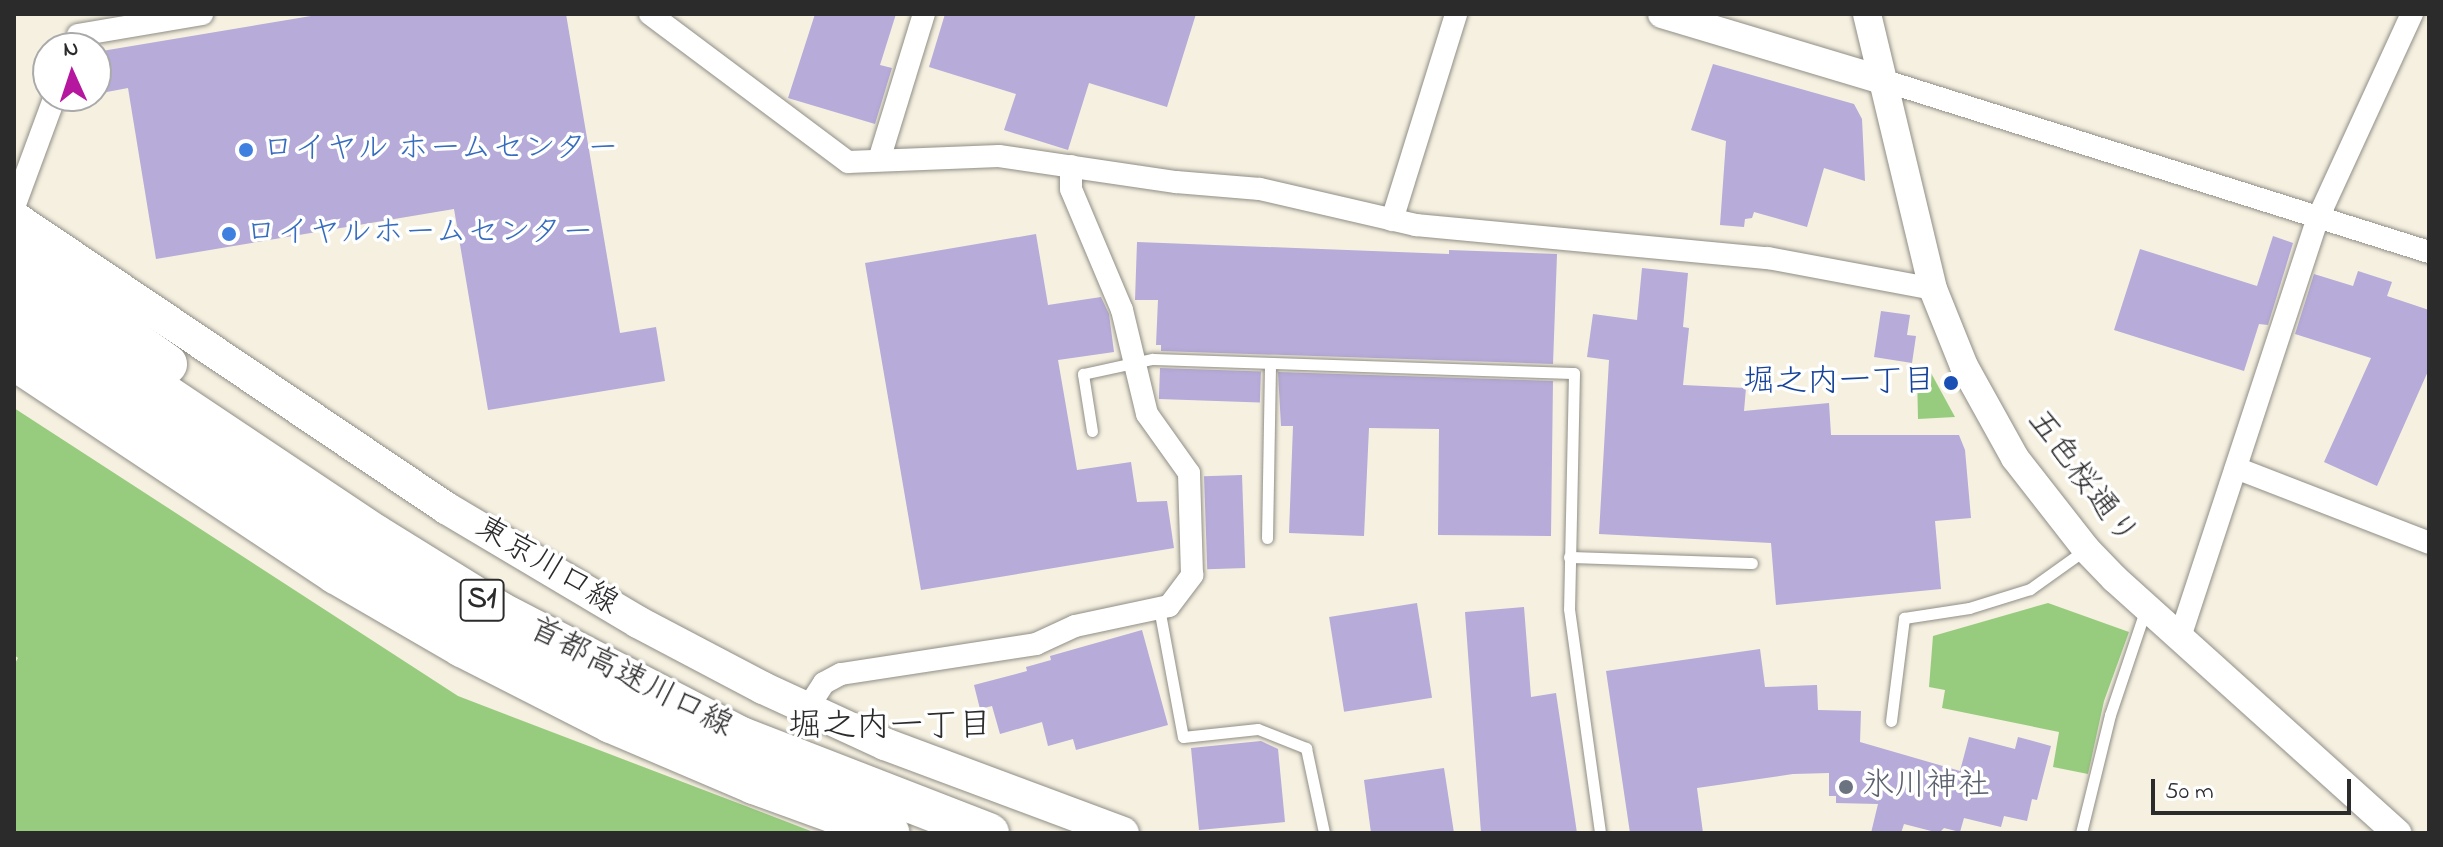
<!DOCTYPE html>
<html>
<head>
<meta charset="utf-8">
<style>
  body { margin:0 }
  #map { position:relative; width:2443px; height:847px; overflow:hidden; background:#f5f0e0; font-family:"Indie Flower","Klee One",sans-serif }
  div>[style] { position:absolute }
  [style*='--x'] { left:calc(var(--x)*1px); top:calc(var(--y)*1px); width:calc(var(--w)*1px); rotate:calc(var(--a)*1deg) }
  .green>* { inset:0; background:#97cc7e }
  .building>* { inset:0; background:#b6abd9; transform-origin:0 0 }
  .roads { filter:drop-shadow(0 0 2px #908e86) drop-shadow(0 0 2px #908e86) }
  .service>* { height:11px; margin:-5.5px; padding:0 5.5px; transform-origin:5.5px; border-radius:5.5px; background:#fff }
  .minor>* { height:22px; margin:-11px; padding:0 11px; transform-origin:11px; border-radius:11px; background:#fff }
  .tertiary>* { height:28px; margin:-14px; padding:0 14px; transform-origin:14px; border-radius:14px; background:#fff }
  .secondary>* { height:32px; margin:-16px; padding:0 16px; transform-origin:16px; border-radius:16px; background:#fff }
  .motorway>* { height:40px; margin:-20px; padding:0 20px; transform-origin:20px; border-radius:20px; background:#fff }
  .dots>* { width:22px; height:22px; translate:-50% -50%; box-sizing:border-box; border:4px solid #fff; border-radius:50% }
  span { translate:-50% -50%; white-space:nowrap; text-align:center; line-height:1.15; -webkit-text-stroke:7px #fff; paint-order:stroke }
  .shield-label span { padding:2px 6px; background:#fff; border:2px solid; border-radius:6px; -webkit-text-stroke-width:0 }
  .shield-label { font-size:30px; color:#2b2b2b; font-weight:700 }
  .shop-label { font-size:32px; color:#366cbe }
  .left { translate:0 -50%; text-align:left }
  .transit-label { font-size:32px; color:#164399 }
  .right { translate:-100% -50%; text-align:right }
  .street-label { font-size:32px; color:#2b2b2b }
  .worship-label { font-size:32px; color:#5b616d }
  .neighbourhood-label { font-size:34px; color:#2b2b2b }
  .frame { position:absolute; inset:0; border:16px solid #2b2b2b; pointer-events:none }
  .north { position:absolute; left:32px; top:32px; width:80px; height:80px; box-sizing:border-box; background:#fff; border:2px solid #aaa; border-radius:50%; rotate:357deg; font-size:22px; font-weight:700; line-height:32px; text-align:center; color:#2b2b2b }
  .north::after { content:''; display:block; margin:auto; width:28px; height:36px; background:#b5179e; clip-path:polygon(50% 0,100% 100%,50% 72%,0 100%) }
  .scale { position:absolute; left:2151px; top:779px; width:200px; height:36px; box-sizing:border-box; border:4px solid #2b2b2b; border-top:0; padding-left:10px; font-size:24px; line-height:28px; white-space:nowrap; color:#2b2b2b; -webkit-text-stroke:6px #fff; paint-order:stroke }
</style>
</head>
<body>
<div id="map">
  <div class="green">
    <i style="clip-path:polygon(1917px 373px,1931px 373px,1955px 417px,1918px 419px)"></i>
    <i style="clip-path:polygon(14px 408px,458px 696px,816px 833px,14px 833px,14px 665px,18px 658px,14px 655px)"></i>
    <i style="clip-path:polygon(2048px 603px,2129px 632px,2104px 701px,2088px 774px,2053px 767px,2059px 732px,1942px 708px,1945px 690px,1929px 687px,1933px 636px)"></i>
  </div>
  <div class="building">
    <i style="clip-path:polygon(323px 14px,566px 14px,620px 333px,656px 327px,665px 381px,488px 410px,454px 209px,156px 259px,128px 88px,96px 94px,96px 52px)"></i>
    <i style="clip-path:polygon(815px 14px,896px 14px,880px 65px,892px 68px,875px 124px,788px 98px)"></i>
    <i style="clip-path:polygon(945px 14px,1196px 14px,1167px 107px,1089px 83px,1068px 150px,1004px 130px,1016px 94px,929px 67px)"></i>
    <i style="clip-path:polygon(1713px 64px,1854px 104px,1862px 119px,1865px 181px,1824px 168px,1807px 227px,1754px 212px,1752px 218px,1745px 219px,1744px 227px,1720px 225px,1726px 141px,1691px 130px)"></i>
    <i style="clip-path:polygon(1036px 234px,1048px 305px,1101px 297px,1109px 314px,1114px 352px,1058px 360px,1077px 470px,1131px 462px,1137px 502px,1167px 501px,1174px 548px,921px 590px,865px 263px)"></i>
    <i style="clip-path:polygon(2273px 236px,2293px 243px,2268px 325px,2259px 324px,2244px 371px,2114px 330px,2140px 249px,2257px 286px)"></i>
    <i style="clip-path:polygon(1137px 242px,1449px 254px,1449px 250px,1557px 254px,1553px 364px,1161px 351px,1161px 345px,1156px 345px,1158px 300px,1135px 300px)"></i>
    <i style="clip-path:polygon(1642px 268px,1688px 273px,1683px 327px,1689px 328px,1683px 385px,1746px 388px,1744px 411px,1829px 403px,1831px 435px,1959px 435px,1965px 450px,1971px 518px,1935px 521px,1941px 589px,1776px 605px,1771px 543px,1599px 534px,1609px 360px,1587px 357px,1593px 314px,1637px 320px)"></i>
    <i style="clip-path:polygon(2358px 271px,2392px 282px,2387px 296px,2429px 310px,2429px 369px,2377px 486px,2324px 462px,2371px 358px,2295px 334px,2314px 274px,2353px 286px)"></i>
    <i style="clip-path:polygon(1881px 311px,1910px 315px,1907px 335px,1916px 336px,1912px 363px,1874px 357px)"></i>
    <i style="left:1160px;top:368px;width:101px;height:31px;rotate:2deg"></i>
    <i style="clip-path:polygon(1278px 372px,1553px 381px,1551px 536px,1438px 535px,1439px 429px,1369px 428px,1364px 536px,1289px 533px,1293px 426px,1281px 426px)"></i>
    <i style="left:1242px;top:475px;width:93px;height:38px;rotate:88deg"></i>
    <i style="left:1417px;top:603px;width:96px;height:89px;rotate:81deg"></i>
    <i style="clip-path:polygon(1524px 607px,1531px 697px,1556px 693px,1577px 833px,1481px 833px,1465px 612px)"></i>
    <i style="clip-path:polygon(1142px 630px,1168px 725px,1076px 750px,1073px 739px,1048px 746px,1042px 722px,1000px 734px,992px 706px,980px 709px,974px 685px,1027px 671px,1026px 667px,1051px 660px,1050px 656px)"></i>
    <i style="clip-path:polygon(1760px 649px,1765px 687px,1817px 685px,1818px 710px,1861px 711px,1860px 742px,1960px 771px,1969px 737px,2015px 749px,2018px 737px,2051px 746px,2037px 800px,2032px 799px,2027px 821px,2004px 816px,2001px 827px,1964px 818px,1960px 832px,1944px 828px,1939px 833px,1904px 824px,1901px 833px,1871px 833px,1878px 804px,1836px 803px,1836px 796px,1829px 796px,1829px 773px,1793px 774px,1697px 788px,1703px 833px,1630px 833px,1606px 671px)"></i>
    <i style="clip-path:polygon(1261px 741px,1278px 749px,1285px 822px,1199px 830px,1191px 748px)"></i>
    <i style="clip-path:polygon(1444px 768px,1454px 833px,1371px 833px,1364px 780px)"></i>
  </div>
  <div class="roads">
    <div class="service">
      <i style="--x:1092;--y:431;--w:58;--a:-99"></i>
      <i style="--x:1083;--y:374;--w:71;--a:-12.3"></i>
      <i style="--x:1152;--y:359;--w:422;--a:1.9"></i>
      <i style="--x:1574;--y:373;--w:236;--a:91.2"></i>
      <i style="--x:1569;--y:609;--w:226;--a:82.1"></i>
      <i style="--x:1267;--y:538;--w:174;--a:-89"></i>
      <i style="--x:1569;--y:557;--w:183;--a:1.9"></i>
      <i style="--x:1159;--y:608;--w:131;--a:79.5"></i>
      <i style="--x:1183;--y:737;--w:75;--a:-6.1"></i>
      <i style="--x:1258;--y:729;--w:52;--a:21.6"></i>
      <i style="--x:1306;--y:748;--w:87;--a:78"></i>
      <i style="--x:1891;--y:721;--w:104;--a:-82.8"></i>
      <i style="--x:1904;--y:618;--w:66;--a:-8.7"></i>
      <i style="--x:1969;--y:608;--w:64;--a:-17.3"></i>
      <i style="--x:2030;--y:589;--w:69;--a:-35.5"></i>
      <i style="--x:2081;--y:833;--w:122;--a:-76.2"></i>
      <i style="--x:2110;--y:715;--w:110;--a:-71.4"></i>
    </div>
    <div class="minor">
      <i style="--x:650;--y:14;--w:247;--a:36.8"></i>
      <i style="--x:848;--y:162;--w:151;--a:-2.3"></i>
      <i style="--x:999;--y:156;--w:179;--a:8.4"></i>
      <i style="--x:1176;--y:182;--w:84;--a:4.8"></i>
      <i style="--x:1260;--y:189;--w:160;--a:13"></i>
      <i style="--x:1416;--y:225;--w:354;--a:5.4"></i>
      <i style="--x:1768;--y:258;--w:168;--a:10.6"></i>
      <i style="--x:78;--y:35;--w:126;--a:-9.6"></i>
      <i style="--x:1882;--y:80;--w:573;--a:17.46"></i>
      <i style="--x:879;--y:160;--w:153;--a:-72.9"></i>
      <i style="--x:14;--y:207;--w:118;--a:-69.7"></i>
      <i style="--x:1392;--y:220;--w:216;--a:-72.7"></i>
      <i style="--x:2236;--y:468;--w:207;--a:21.2"></i>
      <i style="--x:2180;--y:637;--w:441;--a:-71.8"></i>
      <i style="--x:2318;--y:218;--w:225;--a:-65.3"></i>
      <i style="--x:807;--y:709;--w:31;--a:-57"></i>
      <i style="--x:824;--y:683;--w:19;--a:-28"></i>
      <i style="--x:841;--y:674;--w:197;--a:-8.7"></i>
      <i style="--x:1036;--y:644;--w:43;--a:-24.8"></i>
      <i style="--x:1075;--y:626;--w:96;--a:-12"></i>
      <i style="--x:1169;--y:606;--w:39;--a:-53"></i>
      <i style="--x:1192;--y:575;--w:102;--a:-91.7"></i>
      <i style="--x:1189;--y:473;--w:72;--a:-125.4"></i>
      <i style="--x:1147;--y:414;--w:107;--a:-103.5"></i>
      <i style="--x:1122;--y:310;--w:131;--a:-112.9"></i>
      <i style="--x:1071;--y:189;--w:23;--a:-90"></i>
    </div>
    <div class="tertiary">
      <i style="--x:1662;--y:14;--w:230;--a:16.7"></i>
      <i style="--x:1867;--y:14;--w:283;--a:76.5"></i>
      <i style="--x:1933;--y:289;--w:83;--a:68.1"></i>
      <i style="--x:1964;--y:366;--w:105;--a:61"></i>
      <i style="--x:2015;--y:458;--w:115;--a:52"></i>
      <i style="--x:2086;--y:549;--w:42;--a:46"></i>
      <i style="--x:2115;--y:579;--w:380;--a:42"></i>
    </div>
    <div class="secondary">
      <i style="--x:14;--y:217;--w:521;--a:33.96"></i>
      <i style="--x:446;--y:508;--w:223;--a:30.7"></i>
      <i style="--x:638;--y:622;--w:141;--a:27.8"></i>
      <i style="--x:763;--y:688;--w:134;--a:24.7"></i>
      <i style="--x:885;--y:744;--w:254;--a:20.5"></i>
      <i style="--x:14;--y:333;--w:559;--a:32.44"></i>
      <i style="--x:486;--y:633;--w:276;--a:25.5"></i>
    </div>
    <div class="motorway">
      <i style="--x:14;--y:255;--w:188;--a:35.5"></i>
      <i style="--x:14;--y:293;--w:435;--a:33.8"></i>
      <i style="--x:376;--y:535;--w:146;--a:31.8"></i>
      <i style="--x:500;--y:612;--w:271;--a:27.4"></i>
      <i style="--x:741;--y:737;--w:266;--a:21.2"></i>
      <i style="--x:14;--y:360;--w:387;--a:33.6"></i>
      <i style="--x:336;--y:574;--w:146;--a:30.1"></i>
      <i style="--x:462;--y:647;--w:167;--a:27"></i>
      <i style="--x:611;--y:723;--w:155;--a:23.1"></i>
      <i style="--x:754;--y:784;--w:144;--a:19.9"></i>
    </div>
  </div>
  <div class="dots">
    <i style="left:246px;top:150px;background:#3f7fe0"></i>
    <i style="left:229px;top:234px;background:#3f7fe0"></i>
    <i style="left:1951px;top:383px;background:#1a4fb4"></i>
    <i style="left:1846px;top:787px;background:#6b7280"></i>
  </div>
  <div class="shield-label">
    <span style="left:482px;top:600px">S1</span>
  </div>
  <div class="shop-label">
    <span class="left" style="left:262px;top:150px">ロイヤル ホームセンター</span>
    <span class="left" style="left:245px;top:234px">ロイヤルホームセンター</span>
  </div>
  <div class="transit-label">
    <span class="right" style="left:1935px;top:383px">堀之内一丁目</span>
  </div>
  <div class="street-label">
    <span style="left:2081px;top:479px;rotate:53deg">五色桜通り</span>
    <span style="left:546px;top:567px;rotate:31deg">東京川口線</span>
    <span style="left:630px;top:679px;rotate:27deg">首都高速川口線</span>
  </div>
  <div class="worship-label">
    <span class="left" style="left:1862px;top:787px">氷川神社</span>
  </div>
  <div class="neighbourhood-label">
    <span style="left:890px;top:728px">堀之内一丁目</span>
  </div>
  <div class="frame"></div>
  <div class="north">N</div>
  <div class="scale">50 m</div>
</div>
</body>
</html>
